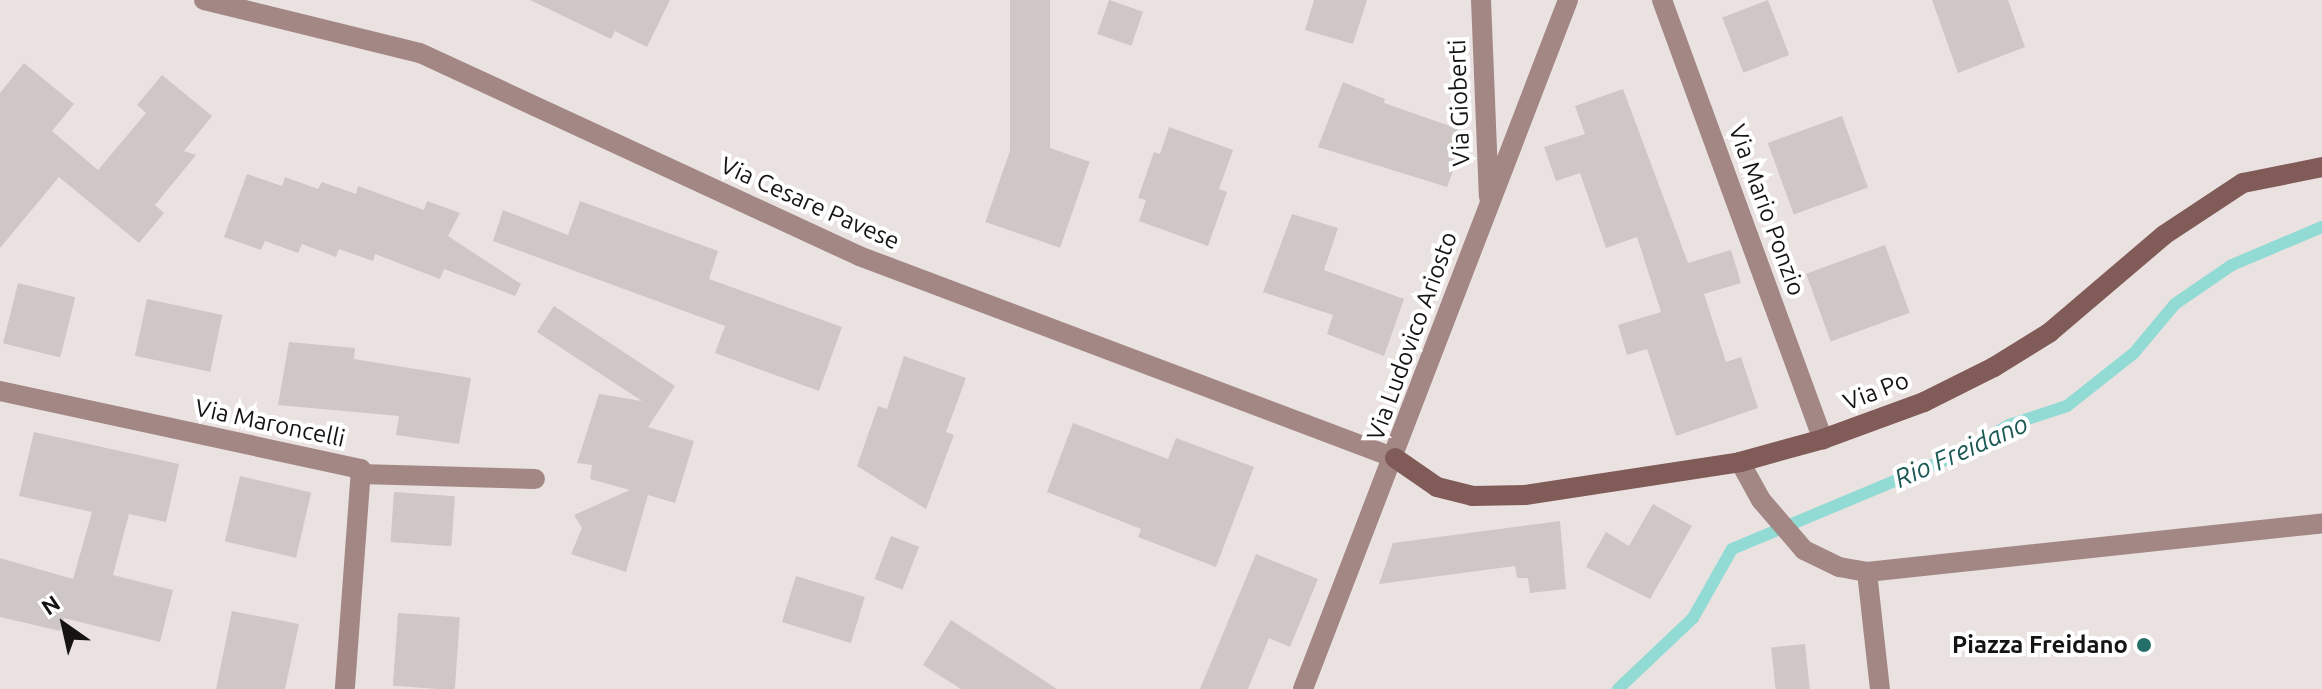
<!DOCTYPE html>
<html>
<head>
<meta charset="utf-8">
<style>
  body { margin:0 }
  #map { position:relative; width:2322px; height:689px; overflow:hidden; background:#eae2e1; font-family:Ubuntu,sans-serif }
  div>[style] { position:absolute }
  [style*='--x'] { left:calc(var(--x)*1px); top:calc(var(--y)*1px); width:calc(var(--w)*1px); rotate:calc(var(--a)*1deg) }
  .stream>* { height:12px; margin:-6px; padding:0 6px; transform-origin:6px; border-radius:6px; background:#92dbd4 }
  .building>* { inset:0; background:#cec7c6; transform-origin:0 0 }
  .street>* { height:20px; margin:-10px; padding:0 10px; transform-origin:10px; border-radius:10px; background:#a28784 }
  .secondary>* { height:20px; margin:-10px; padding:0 10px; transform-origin:10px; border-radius:10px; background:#805b57 }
  .dots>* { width:22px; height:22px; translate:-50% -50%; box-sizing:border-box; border:4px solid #fff; border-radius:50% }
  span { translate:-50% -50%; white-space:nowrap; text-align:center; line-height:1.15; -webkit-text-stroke:8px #fff; paint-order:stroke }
  .street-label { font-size:24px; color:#161313 }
  .poi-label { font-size:24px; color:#161313; font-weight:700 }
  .right { translate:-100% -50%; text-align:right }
  .water-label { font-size:26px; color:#1a5853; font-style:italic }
  .north { position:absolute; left:24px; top:585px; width:80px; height:80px; -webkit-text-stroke:6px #fff; paint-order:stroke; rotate:326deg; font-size:22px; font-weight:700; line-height:32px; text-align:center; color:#161313 }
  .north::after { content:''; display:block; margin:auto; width:28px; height:36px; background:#161313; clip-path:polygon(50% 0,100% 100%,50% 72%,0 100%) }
</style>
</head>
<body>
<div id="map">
  <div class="stream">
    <i style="--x:1618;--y:689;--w:103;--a:-43.4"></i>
    <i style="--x:1693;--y:618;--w:79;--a:-60.5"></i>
    <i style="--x:1732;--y:549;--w:246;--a:-22.7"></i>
    <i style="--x:1959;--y:454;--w:58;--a:-30.1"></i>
    <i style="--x:2009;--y:425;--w:61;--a:-18.1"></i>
    <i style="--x:2067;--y:406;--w:85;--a:-38.3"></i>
    <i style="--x:2134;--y:353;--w:64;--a:-50.1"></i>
    <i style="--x:2175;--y:304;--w:69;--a:-34.4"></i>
    <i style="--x:2232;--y:265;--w:98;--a:-22.9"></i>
  </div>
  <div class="building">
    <i style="clip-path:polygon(530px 0,670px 0,647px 47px,615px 31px,611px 39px)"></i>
    <i style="left:1010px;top:0;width:40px;height:150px"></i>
    <i style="left:1109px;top:0;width:36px;height:36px;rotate:19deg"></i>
    <i style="clip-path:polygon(1314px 0,1367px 0,1353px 44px,1305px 30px)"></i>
    <i style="left:1768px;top:0;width:59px;height:49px;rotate:69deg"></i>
    <i style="clip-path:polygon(1932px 0,2008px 0,2025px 47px,1958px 73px)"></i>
    <i style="clip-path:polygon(24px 63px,74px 104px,52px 131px,98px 170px,146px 113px,137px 105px,162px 75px,212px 116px,184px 151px,196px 155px,155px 205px,164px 213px,139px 243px,59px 177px,0 248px,0 93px)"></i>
    <i style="clip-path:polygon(1343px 82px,1385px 99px,1384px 103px,1467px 132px,1447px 187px,1318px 147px)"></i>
    <i style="clip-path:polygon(1623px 89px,1688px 263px,1731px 250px,1741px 283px,1704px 294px,1726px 362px,1741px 357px,1758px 408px,1676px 436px,1647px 349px,1627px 355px,1618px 325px,1661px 312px,1637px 237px,1606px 248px,1580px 173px,1556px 181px,1544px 147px,1585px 134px,1575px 106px)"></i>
    <i style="left:1842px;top:116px;width:76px;height:79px;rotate:70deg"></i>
    <i style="clip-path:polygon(1169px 127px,1233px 150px,1219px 189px,1227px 192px,1208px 246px,1139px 221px,1146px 200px,1138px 198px,1154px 152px,1160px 154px)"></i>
    <i style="left:1015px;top:136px;width:79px;height:91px;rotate:19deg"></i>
    <i style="clip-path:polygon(247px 174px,282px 186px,285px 177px,318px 189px,322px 182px,356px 194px,358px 186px,424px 210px,427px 201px,460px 213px,448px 236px,521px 284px,515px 296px,444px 269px,440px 279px,375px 254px,373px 261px,339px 249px,336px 257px,302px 244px,298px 253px,265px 241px,261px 250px,224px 237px)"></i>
    <i style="clip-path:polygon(580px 201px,718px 251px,709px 279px,842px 327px,819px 391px,715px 353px,725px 326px,493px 241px,503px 210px,568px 235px)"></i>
    <i style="clip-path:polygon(1292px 214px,1338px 228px,1324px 270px,1404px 299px,1384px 356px,1327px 334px,1333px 315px,1263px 292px)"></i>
    <i style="left:1885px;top:245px;width:72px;height:84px;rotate:70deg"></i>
    <i style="left:18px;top:283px;width:59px;height:62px;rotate:14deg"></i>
    <i style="left:147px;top:299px;width:77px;height:58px;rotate:12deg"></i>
    <i style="clip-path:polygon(554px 306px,675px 386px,648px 427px,694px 441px,675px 503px,648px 495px,626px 572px,571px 554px,582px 528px,574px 515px,630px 490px,590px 479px,592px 465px,577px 463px,599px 394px,642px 401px,537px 332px)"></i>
    <i style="clip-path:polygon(289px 342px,355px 348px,354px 359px,471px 378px,459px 444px,396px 435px,399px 416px,278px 405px)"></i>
    <i style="clip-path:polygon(904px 356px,966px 378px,946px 432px,954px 435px,926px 509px,857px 466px,878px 406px,887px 409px)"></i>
    <i style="clip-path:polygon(1073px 423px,1168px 459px,1176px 438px,1254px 467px,1216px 567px,1138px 537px,1141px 529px,1047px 492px)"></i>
    <i style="clip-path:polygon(34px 432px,179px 464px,166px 522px,129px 514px,113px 575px,173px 590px,160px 642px,64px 618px,60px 631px,0 617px,0 558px,73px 579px,92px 512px,19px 496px)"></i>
    <i style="left:240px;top:476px;width:73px;height:67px;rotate:13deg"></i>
    <i style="left:394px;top:492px;width:61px;height:50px;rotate:4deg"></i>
    <i style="clip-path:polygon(1653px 504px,1692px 526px,1650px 599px,1586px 567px,1606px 532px,1629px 546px)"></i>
    <i style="clip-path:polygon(1560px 521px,1566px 589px,1530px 593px,1528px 578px,1517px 578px,1515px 566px,1379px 584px,1393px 543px)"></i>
    <i style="left:891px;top:536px;width:30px;height:46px;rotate:21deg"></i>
    <i style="clip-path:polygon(1256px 554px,1318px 579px,1290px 647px,1269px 638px,1248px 689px,1200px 689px)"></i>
    <i style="left:796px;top:576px;width:72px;height:48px;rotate:17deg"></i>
    <i style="clip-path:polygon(232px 611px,299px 624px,285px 689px,216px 689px)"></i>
    <i style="left:398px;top:613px;width:62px;height:73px;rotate:4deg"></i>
    <i style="clip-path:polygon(951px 620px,1057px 689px,961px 689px,923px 665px)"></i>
    <i style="left:1805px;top:644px;width:45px;height:34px;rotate:84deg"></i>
  </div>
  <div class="street">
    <i style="--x:204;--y:0;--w:222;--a:13.8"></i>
    <i style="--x:420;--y:53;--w:484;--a:24.8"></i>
    <i style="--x:859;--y:256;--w:573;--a:20.65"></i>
    <i style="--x:1481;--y:0;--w:197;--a:87.7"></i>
    <i style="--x:1662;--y:0;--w:468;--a:69.9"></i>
    <i style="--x:0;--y:391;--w:369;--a:12.2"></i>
    <i style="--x:361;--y:469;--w:221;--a:94.2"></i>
    <i style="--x:1740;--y:462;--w:43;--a:61.1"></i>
    <i style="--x:1761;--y:500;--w:66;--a:49.3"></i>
    <i style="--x:1804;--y:550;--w:39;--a:26"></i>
    <i style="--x:1839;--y:567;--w:28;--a:10"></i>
    <i style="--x:1867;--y:572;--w:458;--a:-6.1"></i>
    <i style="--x:360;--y:474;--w:175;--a:1.6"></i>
    <i style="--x:1867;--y:572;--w:118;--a:83.7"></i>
    <i style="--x:1303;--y:689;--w:738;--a:-68.96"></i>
  </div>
  <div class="secondary">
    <i style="--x:1395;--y:458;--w:51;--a:34.6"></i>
    <i style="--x:1437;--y:487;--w:36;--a:14"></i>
    <i style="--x:1472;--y:496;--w:53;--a:-1.1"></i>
    <i style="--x:1525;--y:495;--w:218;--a:-8.7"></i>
    <i style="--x:1740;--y:462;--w:86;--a:-15.5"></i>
    <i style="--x:1823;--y:439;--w:108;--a:-20.1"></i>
    <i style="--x:1924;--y:402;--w:78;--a:-26.6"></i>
    <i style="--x:1994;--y:367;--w:65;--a:-31.7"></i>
    <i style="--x:2049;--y:333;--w:151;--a:-40.4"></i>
    <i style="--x:2164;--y:235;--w:95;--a:-33.4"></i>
    <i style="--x:2243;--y:183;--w:81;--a:-11.4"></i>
  </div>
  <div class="dots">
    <i style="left:2144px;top:645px;background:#256f6a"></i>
  </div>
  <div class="street-label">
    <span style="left:1459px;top:103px;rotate:-92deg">Via Gioberti</span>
    <span style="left:810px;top:203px;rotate:24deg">Via Cesare Pavese</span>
    <span style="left:1767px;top:210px;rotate:70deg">Via Mario Ponzio</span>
    <span style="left:1412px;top:336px;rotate:-70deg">Via Ludovico Ariosto</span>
    <span style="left:1876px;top:391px;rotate:-21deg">Via Po</span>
    <span style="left:270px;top:423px;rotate:12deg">Via Maroncelli</span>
  </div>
  <div class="poi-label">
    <span class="right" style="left:2128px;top:645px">Piazza Freidano</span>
  </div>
  <div class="water-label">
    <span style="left:1961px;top:451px;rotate:-24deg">Rio Freidano</span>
  </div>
  <div class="north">N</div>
</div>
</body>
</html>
